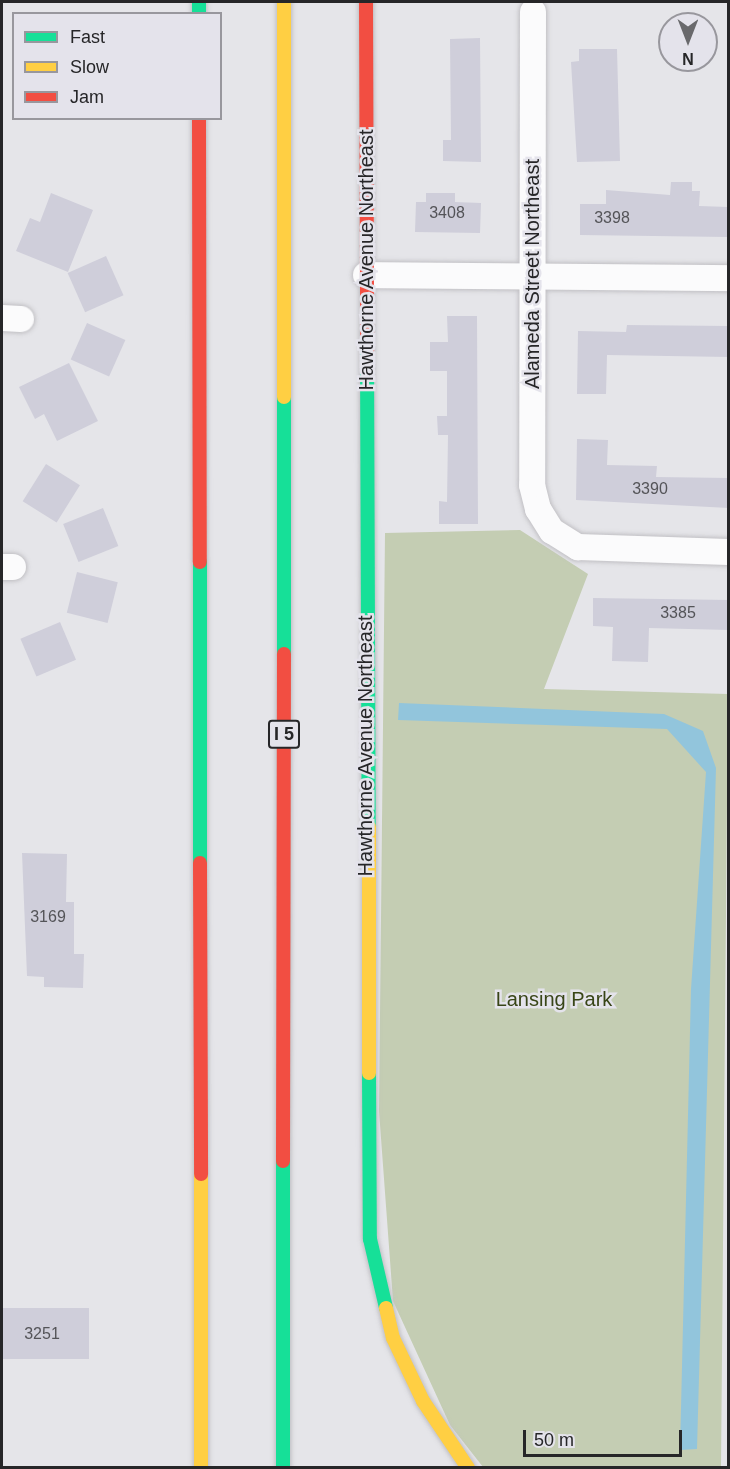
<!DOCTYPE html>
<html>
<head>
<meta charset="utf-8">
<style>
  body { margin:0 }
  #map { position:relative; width:730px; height:1469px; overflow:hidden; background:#e5e5e9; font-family:Arial,sans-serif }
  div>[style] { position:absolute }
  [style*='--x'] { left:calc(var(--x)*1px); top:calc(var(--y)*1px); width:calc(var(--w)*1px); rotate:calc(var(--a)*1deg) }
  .green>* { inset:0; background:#c4cdb3 }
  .water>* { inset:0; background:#92c5dc }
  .building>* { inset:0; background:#cfceda; transform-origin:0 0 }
  .roads { filter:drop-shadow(0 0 2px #c1c0c4) drop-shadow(0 0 2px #c1c0c4) }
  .street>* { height:26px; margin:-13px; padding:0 13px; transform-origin:13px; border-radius:13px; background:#fbfbfc }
  .fast>* { height:14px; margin:-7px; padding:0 7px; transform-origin:7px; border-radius:7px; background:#16e098 }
  .slow>* { height:14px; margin:-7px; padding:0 7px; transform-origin:7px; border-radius:7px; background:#ffcf43 }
  .jam>* { height:14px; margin:-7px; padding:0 7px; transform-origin:7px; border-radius:7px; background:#f24e42 }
  span { translate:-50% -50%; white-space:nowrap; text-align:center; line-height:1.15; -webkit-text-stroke:5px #e4e3eb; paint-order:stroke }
  .number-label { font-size:16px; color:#545458 }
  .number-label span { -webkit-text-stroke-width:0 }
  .shield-label span { padding:2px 4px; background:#e4e3eb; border:2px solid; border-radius:4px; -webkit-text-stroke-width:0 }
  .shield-label { font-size:18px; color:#262628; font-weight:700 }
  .street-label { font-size:20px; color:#262628 }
  .park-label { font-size:20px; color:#384517 }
  .frame { position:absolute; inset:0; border:3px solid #262628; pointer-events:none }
  .legend { position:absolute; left:12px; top:12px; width:210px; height:108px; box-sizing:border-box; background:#e4e3eb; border:2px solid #98979d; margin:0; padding:8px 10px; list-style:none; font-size:18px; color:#262628 }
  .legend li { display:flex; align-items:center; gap:12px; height:30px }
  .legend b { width:30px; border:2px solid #98979d }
  .north { position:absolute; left:658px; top:12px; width:60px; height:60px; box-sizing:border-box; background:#e4e3eb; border:2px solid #98979d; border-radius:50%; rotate:180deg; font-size:16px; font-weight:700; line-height:24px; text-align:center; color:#262628 }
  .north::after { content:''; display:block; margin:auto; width:21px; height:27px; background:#69696c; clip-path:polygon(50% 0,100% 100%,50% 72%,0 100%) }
  .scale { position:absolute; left:523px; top:1430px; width:159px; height:27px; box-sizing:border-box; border:3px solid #262628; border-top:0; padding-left:8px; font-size:18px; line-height:21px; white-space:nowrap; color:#262628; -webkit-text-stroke:4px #e4e3eb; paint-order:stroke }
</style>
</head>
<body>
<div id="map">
  <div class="green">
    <i style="clip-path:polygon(520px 530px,588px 574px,544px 689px,728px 694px,721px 1467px,483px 1467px,450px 1425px,393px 1301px,379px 1111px,385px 533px)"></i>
  </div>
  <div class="water">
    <i style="clip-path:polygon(399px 703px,664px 714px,703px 731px,716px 768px,697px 1449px,680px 1450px,691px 989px,706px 772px,667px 729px,398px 720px)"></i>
  </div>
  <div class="building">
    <i style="clip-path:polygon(480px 38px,481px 162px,443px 161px,443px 140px,451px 140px,450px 39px)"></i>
    <i style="clip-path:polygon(579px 49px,617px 49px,620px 161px,577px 162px,571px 62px,579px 61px)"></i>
    <i style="clip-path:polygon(671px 182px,692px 182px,692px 191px,700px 191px,699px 206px,728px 207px,727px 237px,580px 235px,580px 204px,606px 204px,606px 190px,670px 195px)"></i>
    <i style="clip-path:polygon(51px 193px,93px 210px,68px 272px,16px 251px,30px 218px,40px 222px)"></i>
    <i style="clip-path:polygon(426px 193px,455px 193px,455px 202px,481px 203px,480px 233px,415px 232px,416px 202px,426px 202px)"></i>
    <i style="left:106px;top:256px;width:43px;height:42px;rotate:66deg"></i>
    <i style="clip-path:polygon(447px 316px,477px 316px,478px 524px,439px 524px,439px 501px,447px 502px,448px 435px,438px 435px,437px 416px,447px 416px,447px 371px,430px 371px,430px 342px,448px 342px)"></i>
    <i style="left:87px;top:323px;width:42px;height:40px;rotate:24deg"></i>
    <i style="clip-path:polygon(627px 325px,729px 326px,729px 357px,607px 355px,606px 394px,577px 394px,578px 331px,626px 332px)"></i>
    <i style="clip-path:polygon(69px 363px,98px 421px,57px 441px,44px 414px,35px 419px,19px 387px)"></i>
    <i style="clip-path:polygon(577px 439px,608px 440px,607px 465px,657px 466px,656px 477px,729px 478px,729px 508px,576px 500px)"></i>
    <i style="left:46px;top:464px;width:40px;height:44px;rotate:32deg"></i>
    <i style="left:103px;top:508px;width:41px;height:43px;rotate:68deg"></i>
    <i style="left:77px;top:572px;width:42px;height:42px;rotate:14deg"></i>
    <i style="clip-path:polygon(593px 598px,729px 600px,729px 630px,649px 628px,648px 662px,612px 661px,613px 627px,593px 626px)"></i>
    <i style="left:60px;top:622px;width:41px;height:43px;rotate:67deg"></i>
    <i style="clip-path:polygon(22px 853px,67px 854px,66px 902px,74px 902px,74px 954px,84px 954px,83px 988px,44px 987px,44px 977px,27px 976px)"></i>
    <i style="left:2px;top:1308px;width:87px;height:51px"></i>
  </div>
  <div class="roads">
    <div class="street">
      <i style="--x:533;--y:12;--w:473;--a:90.1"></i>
      <i style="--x:532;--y:485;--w:25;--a:76"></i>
      <i style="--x:538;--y:509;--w:26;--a:58"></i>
      <i style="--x:552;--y:531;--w:31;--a:32"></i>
      <i style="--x:578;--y:547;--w:150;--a:1.9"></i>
      <i style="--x:366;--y:275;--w:362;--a:0.5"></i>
      <i style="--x:2;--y:318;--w:19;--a:3"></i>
      <i style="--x:2;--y:567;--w:11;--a:0"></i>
    </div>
    <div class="fast">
      <i style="--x:199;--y:2;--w:12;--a:90"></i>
      <i style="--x:367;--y:350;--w:477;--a:89.8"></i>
      <i style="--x:200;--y:562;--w:301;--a:90"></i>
      <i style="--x:284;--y:654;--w:257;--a:-90"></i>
      <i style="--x:369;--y:1073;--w:166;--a:89.7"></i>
      <i style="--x:370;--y:1239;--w:71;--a:76.9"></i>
      <i style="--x:283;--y:1468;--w:307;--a:-90"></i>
    </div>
    <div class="slow">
      <i style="--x:284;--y:397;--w:395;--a:-90"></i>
      <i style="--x:369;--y:827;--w:246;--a:90"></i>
      <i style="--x:201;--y:1174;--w:294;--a:90"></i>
      <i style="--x:386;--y:1308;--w:31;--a:77"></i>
      <i style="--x:393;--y:1338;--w:70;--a:64.5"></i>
      <i style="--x:423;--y:1401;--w:81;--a:56.1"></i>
    </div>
    <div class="jam">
      <i style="--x:366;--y:2;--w:348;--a:89.8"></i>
      <i style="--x:199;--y:118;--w:444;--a:89.9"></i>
      <i style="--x:200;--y:863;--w:311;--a:89.8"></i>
      <i style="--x:283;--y:1161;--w:507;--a:-89.89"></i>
    </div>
  </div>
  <div class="number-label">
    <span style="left:447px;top:213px">3408</span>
    <span style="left:612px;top:218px">3398</span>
    <span style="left:650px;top:489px">3390</span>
    <span style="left:678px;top:613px">3385</span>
    <span style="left:48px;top:917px">3169</span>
    <span style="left:42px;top:1334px">3251</span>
  </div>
  <div class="shield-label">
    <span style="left:284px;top:734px">I 5</span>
  </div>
  <div class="street-label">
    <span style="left:366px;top:260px;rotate:-90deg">Hawthorne Avenue Northeast</span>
    <span style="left:532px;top:274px;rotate:-90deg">Alameda Street Northeast</span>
    <span style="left:365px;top:746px;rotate:-90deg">Hawthorne Avenue Northeast</span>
  </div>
  <div class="park-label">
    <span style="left:554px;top:999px">Lansing Park</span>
  </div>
  <div class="frame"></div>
  <ul class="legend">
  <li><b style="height:8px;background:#16e098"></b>Fast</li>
  <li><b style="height:8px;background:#ffcf43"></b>Slow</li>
  <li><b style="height:8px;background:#f24e42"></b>Jam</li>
  </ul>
  <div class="north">N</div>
  <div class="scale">50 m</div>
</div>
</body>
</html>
